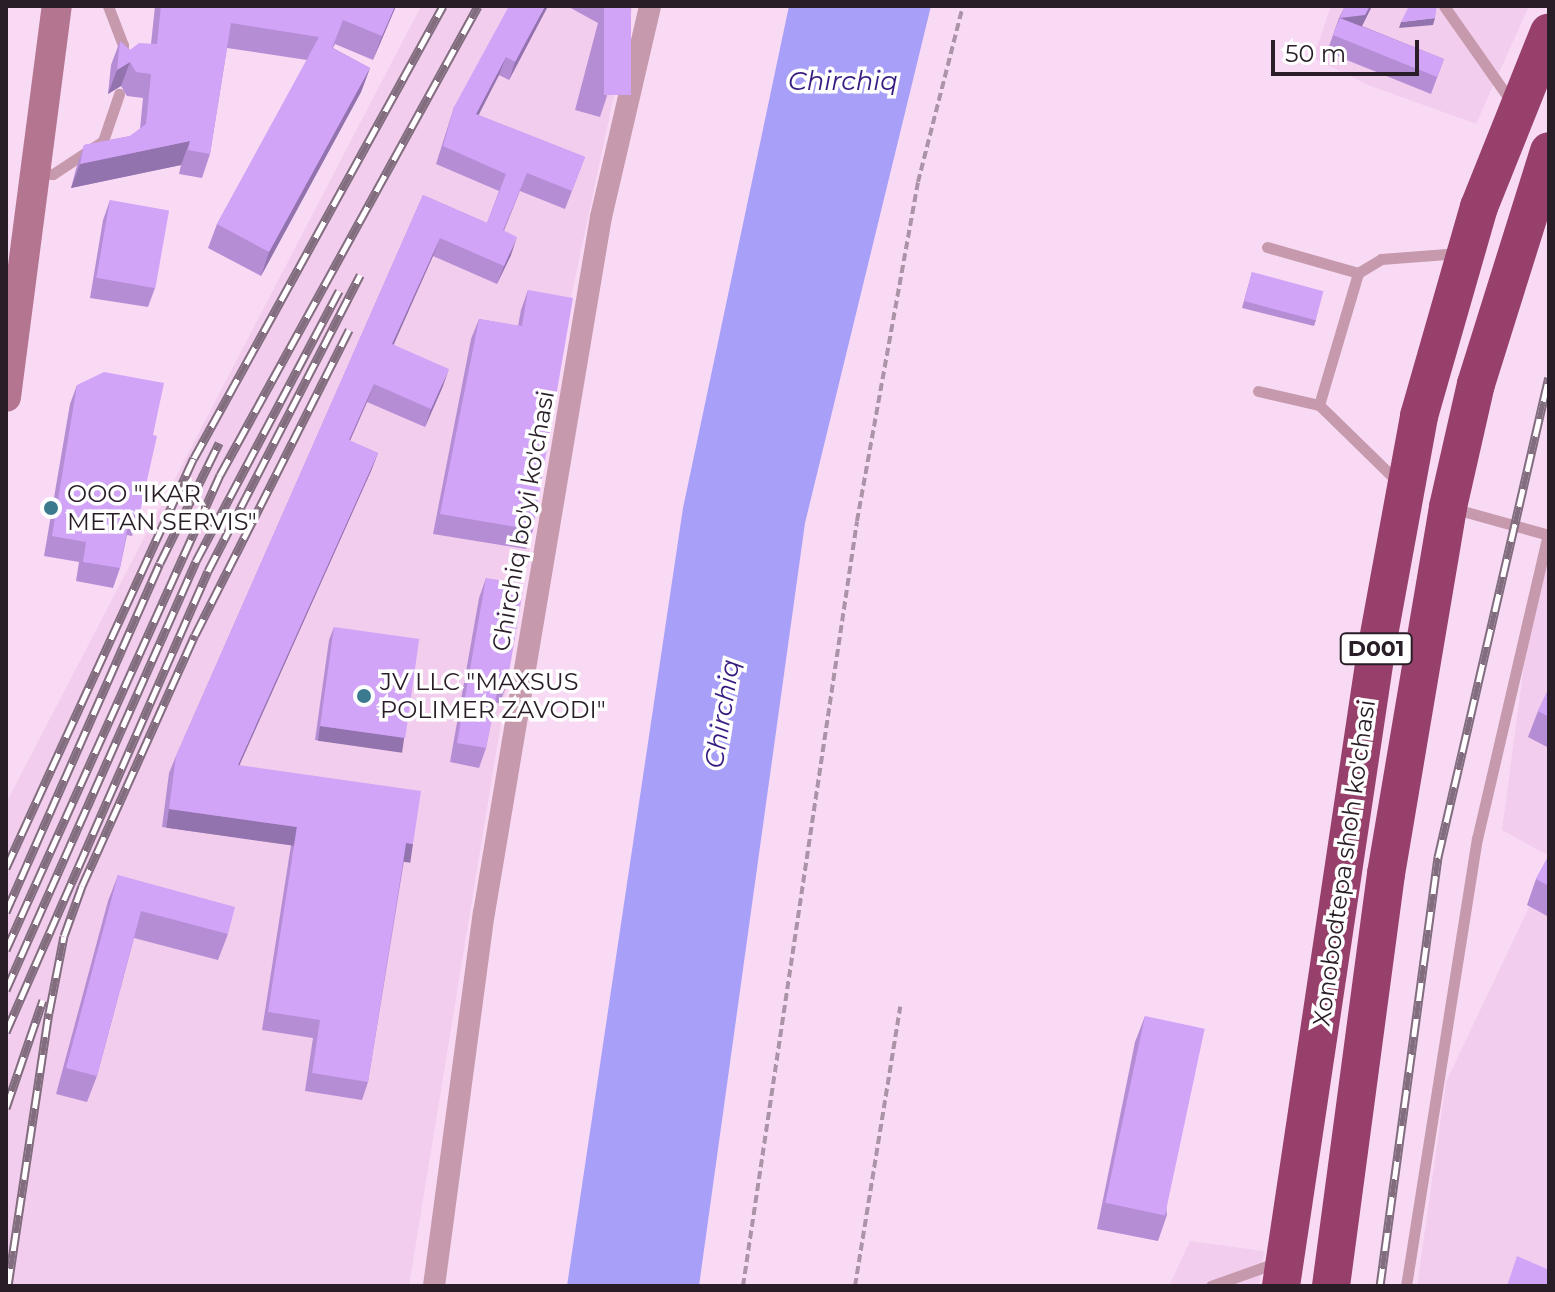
<!DOCTYPE html>
<html>
<head>
<meta charset="utf-8">
<style>
  body { margin:0 }
  #map { position:relative; width:1555px; height:1292px; overflow:hidden; background:#f9daf5; font-family:Montserrat,sans-serif }
  div>[style] { position:absolute }
  [style*='--x'] { left:calc(var(--x)*1px); top:calc(var(--y)*1px); width:calc(var(--w)*1px); rotate:calc(var(--a)*1deg) }
  .built>* { inset:0; background:#f2cded }
  .water>* { inset:0; background:#a79ff8 }
  .path>* { height:4px; margin-top:-2px; transform-origin:0; background:repeating-linear-gradient(90deg,#ab93a8 0 8px,transparent 0 12px) }
  .lane>* { height:11px; margin:-5.5px; padding:0 5.5px; transform-origin:5.5px; border-radius:5.5px; background:#c69aac }
  .street>* { height:22px; margin:-11px; padding:0 11px; transform-origin:11px; border-radius:11px; background:#c69aac }
  .secondary>* { height:30px; margin:-15px; padding:0 15px; transform-origin:15px; border-radius:15px; background:#b47590 }
  .highway>* { height:38px; margin:-19px; padding:0 19px; transform-origin:19px; border-radius:19px; background:#97406b }
  .rail>* { height:9px; margin-top:-4.5px; transform-origin:0; background:repeating-linear-gradient(90deg,#fff 0 18px,#816d7e 0 36px); box-sizing:border-box; border-block:2px solid #816d7e }
  .wall>* { inset:0; background:#b58dd5 }
  .shaded-wall>* { inset:0; background:#9373ae; transform-origin:0 0 }
  .building>* { inset:0; background:#d2a4f8; transform-origin:0 0 }
  .dots>* { width:22px; height:22px; translate:-50% -50%; box-sizing:border-box; border:4px solid #fff; border-radius:50% }
  span { translate:-50% -50%; white-space:nowrap; text-align:center; line-height:1.15; -webkit-text-stroke:7px #fff; paint-order:stroke }
  .shield-label span { padding:2px 6px; background:#fff; border:2px solid; border-radius:6px; -webkit-text-stroke-width:0 }
  .shield-label { font-size:22px; color:#291d27; font-weight:700 }
  .poi-label { font-size:24px; color:#291d27 }
  .left { translate:0 -50%; text-align:left }
  .street-label { font-size:24px; color:#291d27 }
  .water-label { font-size:26px; color:#371b80; font-style:italic }
  .frame { position:absolute; inset:0; border:8px solid #291d27; pointer-events:none }
  .scale { position:absolute; left:1271px; top:40px; width:148px; height:36px; box-sizing:border-box; border:4px solid #291d27; border-top:0; padding-left:10px; font-size:24px; line-height:28px; white-space:nowrap; color:#291d27; -webkit-text-stroke:6px #fff; paint-order:stroke }
</style>
</head>
<body>
<div id="map">
  <div class="built">
    <i style="clip-path:polygon(421px 6px,633px 6px,569px 307px,409px 1286px,6px 1286px,6px 803px)"></i>
    <i style="clip-path:polygon(1331px 6px,1529px 6px,1476px 124px,1368px 85px,1313px 58px)"></i>
    <i style="clip-path:polygon(1549px 545px,1549px 856px,1502px 830px,1537px 567px)"></i>
    <i style="clip-path:polygon(1549px 865px,1549px 1286px,1417px 1286px,1446px 1082px)"></i>
    <i style="clip-path:polygon(1190px 1241px,1264px 1251px,1259px 1286px,1169px 1286px)"></i>
  </div>
  <div class="water">
    <i style="clip-path:polygon(789px 6px,931px 6px,805px 523px,699px 1286px,567px 1286px,683px 508px)"></i>
  </div>
  <div class="path">
    <i style="--x:743;--y:1286;--w:773;--a:-81.52"></i>
    <i style="--x:857;--y:521;--w:344;--a:-79.8"></i>
    <i style="--x:918;--y:182;--w:182;--a:-75.7"></i>
    <i style="--x:855;--y:1286;--w:283;--a:-80.8"></i>
  </div>
  <div class="lane">
    <i style="--x:108;--y:6;--w:42;--a:69"></i>
    <i style="--x:123;--y:45;--w:14;--a:94"></i>
    <i style="--x:1444;--y:6;--w:120;--a:54.9"></i>
    <i style="--x:35;--y:173;--w:18;--a:3"></i>
    <i style="--x:53;--y:174;--w:60;--a:-33.4"></i>
    <i style="--x:103;--y:141;--w:50;--a:-71.2"></i>
    <i style="--x:1267;--y:247;--w:95;--a:15.9"></i>
    <i style="--x:1258;--y:391;--w:63;--a:12.9"></i>
    <i style="--x:1398;--y:482;--w:110;--a:-135.7"></i>
    <i style="--x:1319;--y:405;--w:138;--a:-73.5"></i>
    <i style="--x:1358;--y:273;--w:27;--a:-31"></i>
    <i style="--x:1381;--y:259;--w:79;--a:-4.3"></i>
    <i style="--x:1452;--y:508;--w:101;--a:15.6"></i>
    <i style="--x:1211;--y:1286;--w:71;--a:-19.7"></i>
    <i style="--x:1406;--y:1286;--w:453;--a:-81"></i>
    <i style="--x:1477;--y:839;--w:313;--a:-76.9"></i>
  </div>
  <div class="street">
    <i style="--x:434;--y:1286;--w:376;--a:-82.4"></i>
    <i style="--x:484;--y:913;--w:706;--a:-80.46"></i>
    <i style="--x:601;--y:217;--w:217;--a:-76.9"></i>
  </div>
  <div class="secondary">
    <i style="--x:6;--y:397;--w:394;--a:-82.6"></i>
  </div>
  <div class="highway">
    <i style="--x:1281;--y:1286;--w:642;--a:-81.49"></i>
    <i style="--x:1376;--y:651;--w:239;--a:-79.6"></i>
    <i style="--x:1419;--y:416;--w:217;--a:-74"></i>
    <i style="--x:1479;--y:207;--w:188;--a:-68.2"></i>
    <i style="--x:1331;--y:1286;--w:416;--a:-82.4"></i>
    <i style="--x:1386;--y:874;--w:372;--a:-80.4"></i>
    <i style="--x:1448;--y:507;--w:126;--a:-77.2"></i>
    <i style="--x:1476;--y:384;--w:244;--a:-72.6"></i>
  </div>
  <div class="rail">
    <i style="--x:6;--y:868;--w:451;--a:-65.4"></i>
    <i style="--x:194;--y:458;--w:516;--a:-61.15"></i>
    <i style="--x:6;--y:912;--w:381;--a:-66.2"></i>
    <i style="--x:160;--y:563;--w:134;--a:-63.8"></i>
    <i style="--x:6;--y:950;--w:521;--a:-65.75"></i>
    <i style="--x:220;--y:475;--w:535;--a:-61.18"></i>
    <i style="--x:6;--y:990;--w:469;--a:-66.1"></i>
    <i style="--x:196;--y:561;--w:306;--a:-62.1"></i>
    <i style="--x:6;--y:1032;--w:503;--a:-66.34"></i>
    <i style="--x:208;--y:571;--w:333;--a:-62.8"></i>
    <i style="--x:6;--y:1108;--w:114;--a:-71.1"></i>
    <i style="--x:8;--y:1286;--w:276;--a:-81.5"></i>
    <i style="--x:49;--y:1013;--w:78;--a:-79"></i>
    <i style="--x:64;--y:936;--w:53;--a:-70.2"></i>
    <i style="--x:82;--y:886;--w:275;--a:-65.8"></i>
    <i style="--x:195;--y:635;--w:342;--a:-63.2"></i>
    <i style="--x:1380;--y:1286;--w:433;--a:-82.3"></i>
    <i style="--x:1438;--y:857;--w:492;--a:-77"></i>
  </div>
  <div class="wall">
    <i style="clip-path:polygon(155px 6px,396px 6px,373px 60px,335px 44px,333px 48px,370px 68px,361px 92px,261px 276px,208px 248px,217px 224px,307px 60px,227px 48px,210px 154px,202px 178px,179px 174px,181px 165px,71px 188px,76px 169px,84px 145px,130px 136px,140px 129px,143px 98px,127px 96px,121px 86px,108px 94px,111px 65px,120px 41px,130px 50px,151px 44px)"></i>
    <i style="clip-path:polygon(548px 6px,509px 80px,499px 75px,478px 115px,585px 157px,565px 209px,520px 191px,504px 231px,511px 255px,497px 284px,433px 256px,393px 344px,443px 386px,425px 427px,367px 402px,350px 441px,378px 453px,371px 471px,239px 765px,413px 844px,407px 862px,404px 861px,368px 1082px,362px 1100px,305px 1091px,313px 1038px,262px 1030px,291px 845px,162px 827px,169px 773px,176px 756px,423px 195px,487px 223px,499px 191px,436px 164px,454px 107px)"></i>
    <i style="clip-path:polygon(567px 6px,631px 6px,606px 99px,600px 117px,575px 110px,598px 23px)"></i>
    <i style="clip-path:polygon(1345px 6px,1372px 6px,1362px 26px,1444px 59px,1431px 94px,1327px 52px,1339px 18px)"></i>
    <i style="clip-path:polygon(110px 200px,155px 288px,148px 307px,90px 298px,103px 220px)"></i>
    <i style="clip-path:polygon(1252px 272px,1316px 320px,1314px 326px,1242px 308px)"></i>
    <i style="clip-path:polygon(528px 290px,533px 530px,526px 549px,433px 534px,471px 339px,479px 319px,518px 326px,521px 310px)"></i>
    <i style="clip-path:polygon(77px 385px,153px 435px,139px 516px,132px 536px,127px 535px,120px 568px,113px 588px,76px 581px,79px 562px,44px 556px,70px 404px)"></i>
    <i style="clip-path:polygon(486px 578px,507px 684px,500px 703px,495px 703px,486px 748px,479px 768px,450px 762px,479px 598px)"></i>
    <i style="clip-path:polygon(334px 627px,404px 738px,399px 751px,315px 740px,329px 640px)"></i>
    <i style="clip-path:polygon(1549px 688px,1549px 748px,1528px 737px,1538px 711px)"></i>
    <i style="clip-path:polygon(1549px 855px,1549px 917px,1527px 905px,1536px 879px)"></i>
    <i style="clip-path:polygon(118px 875px,228px 934px,218px 960px,134px 938px,97px 1076px,87px 1102px,56px 1094px,108px 901px)"></i>
    <i style="clip-path:polygon(1145px 1016px,1167px 1215px,1158px 1241px,1097px 1229px,1135px 1042px)"></i>
  </div>
  <div class="shaded-wall">
    <i style="clip-path:polygon(395px 6px,396px 6px,373px 60px,382px 36px)"></i>
    <i style="clip-path:polygon(545px 6px,548px 6px,509px 80px,515px 62px)"></i>
    <i style="clip-path:polygon(1370px 6px,1372px 6px,1359px 32px,1340px 18px)"></i>
    <i style="clip-path:polygon(1435px 18px,1433px 25px,1399px 28px,1401px 22px)"></i>
    <i style="clip-path:polygon(506px 57px,499px 75px,470px 132px,476px 114px)"></i>
    <i style="clip-path:polygon(130px 62px,121px 86px,108px 94px,117px 70px)"></i>
    <i style="clip-path:polygon(370px 68px,361px 92px,261px 276px,269px 252px)"></i>
    <i style="clip-path:polygon(190px 141px,181px 165px,71px 188px,80px 164px)"></i>
    <i style="clip-path:polygon(517px 237px,511px 255px,497px 284px,504px 266px)"></i>
    <i style="clip-path:polygon(440px 238px,433px 256px,386px 362px,392px 344px)"></i>
    <i style="clip-path:polygon(449px 369px,443px 386px,425px 427px,431px 409px)"></i>
    <i style="clip-path:polygon(374px 384px,367px 402px,342px 458px,349px 440px)"></i>
    <i style="clip-path:polygon(378px 453px,371px 471px,232px 782px,238px 765px)"></i>
    <i style="left:320px;top:726px;width:85px;height:15px;rotate:8deg"></i>
    <i style="left:169px;top:809px;width:129px;height:19px;rotate:8deg"></i>
    <i style="left:406px;top:843px;width:7px;height:19px;rotate:8deg"></i>
  </div>
  <div class="building">
    <i style="clip-path:polygon(161px 6px,395px 6px,382px 36px,343px 20px,332px 48px,370px 68px,269px 252px,217px 224px,319px 37px,231px 23px,210px 154px,188px 150px,190px 141px,80px 164px,84px 145px,130px 136px,146px 124px,151px 74px,136px 72px,130px 62px,117px 70px,120px 41px,130px 50px,139px 43px,157px 44px)"></i>
    <i style="clip-path:polygon(509px 6px,545px 6px,515px 62px,506px 57px,476px 114px,585px 157px,572px 191px,527px 173px,503px 230px,517px 237px,504px 266px,440px 238px,392px 344px,449px 369px,431px 409px,374px 384px,349px 440px,378px 453px,238px 765px,421px 791px,413px 844px,406px 843px,368px 1082px,312px 1073px,320px 1020px,268px 1012px,297px 827px,169px 809px,176px 756px,423px 195px,487px 223px,506px 174px,443px 146px,454px 107px)"></i>
    <i style="left:604px;top:6px;width:27px;height:89px"></i>
    <i style="clip-path:polygon(1345px 6px,1370px 6px,1365px 15px,1340px 18px,1444px 59px,1437px 77px,1333px 35px)"></i>
    <i style="clip-path:polygon(1409px 6px,1437px 6px,1435px 18px,1401px 22px)"></i>
    <i style="left:110px;top:200px;width:60px;height:79px;rotate:10deg"></i>
    <i style="left:1252px;top:272px;width:74px;height:30px;rotate:15deg"></i>
    <i style="clip-path:polygon(528px 290px,573px 298px,533px 530px,440px 514px,479px 319px,522px 326px)"></i>
    <i style="clip-path:polygon(104px 372px,164px 383px,153px 435px,157px 436px,139px 516px,130px 515px,120px 568px,83px 562px,86px 542px,52px 536px,77px 385px)"></i>
    <i style="clip-path:polygon(486px 578px,524px 584px,507px 684px,499px 682px,486px 748px,457px 743px)"></i>
    <i style="left:334px;top:627px;width:86px;height:100px;rotate:8deg"></i>
    <i style="clip-path:polygon(1549px 688px,1549px 717px,1538px 711px)"></i>
    <i style="clip-path:polygon(1549px 855px,1549px 886px,1536px 879px)"></i>
    <i style="clip-path:polygon(118px 875px,235px 907px,228px 934px,141px 911px,97px 1076px,66px 1068px)"></i>
    <i style="left:1145px;top:1016px;width:61px;height:191px;rotate:12deg"></i>
    <i style="clip-path:polygon(1517px 1256px,1549px 1270px,1549px 1286px,1507px 1286px)"></i>
  </div>
  <div class="dots">
    <i style="left:51px;top:508px;background:#3b7a8e"></i>
    <i style="left:364px;top:696px;background:#3b7a8e"></i>
  </div>
  <div class="shield-label">
    <span style="left:1376px;top:649px">D001</span>
  </div>
  <div class="poi-label">
    <span class="left" style="left:67px;top:508px">OOO "IKAR<br>METAN SERVIS"</span>
    <span class="left" style="left:380px;top:696px">JV LLC "MAXSUS<br>POLIMER ZAVODI"</span>
  </div>
  <div class="street-label">
    <span style="left:523px;top:521px;rotate:-80deg">Chirchiq bo'yi ko'chasi</span>
    <span style="left:1344px;top:863px;rotate:-82deg">Xonobodtepa shoh ko'chasi</span>
  </div>
  <div class="water-label">
    <span style="left:843px;top:82px">Chirchiq</span>
    <span style="left:723px;top:714px;rotate:-81deg">Chirchiq</span>
  </div>
  <div class="frame"></div>
  <div class="scale">50 m</div>
</div>
</body>
</html>
